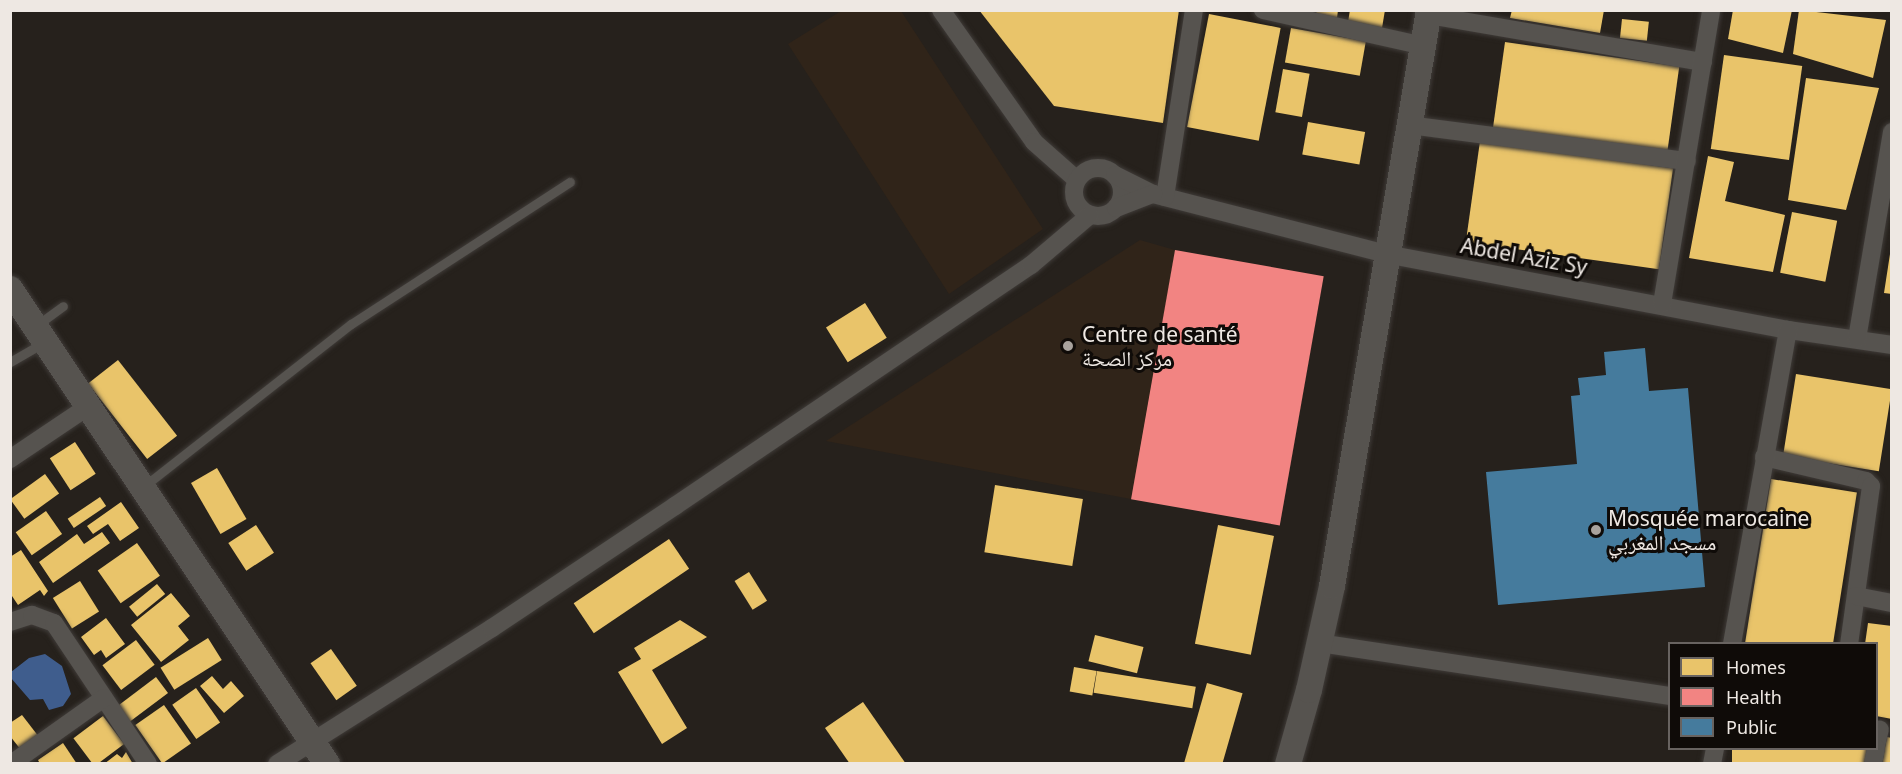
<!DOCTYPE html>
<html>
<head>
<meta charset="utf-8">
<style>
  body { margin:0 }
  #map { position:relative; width:1902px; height:774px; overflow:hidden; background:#26211c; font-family:"Noto Sans","Noto Naskh Arabic",sans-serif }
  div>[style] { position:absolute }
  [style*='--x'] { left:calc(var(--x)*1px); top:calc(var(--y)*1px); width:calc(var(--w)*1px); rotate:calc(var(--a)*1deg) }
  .built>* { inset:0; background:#302419 }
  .water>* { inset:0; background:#3f5d8d }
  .homes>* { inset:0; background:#e9c46a; transform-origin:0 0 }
  .health>* { inset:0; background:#f28482; transform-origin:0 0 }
  .public>* { inset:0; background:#457b9d }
  .roads { filter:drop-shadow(0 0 2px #3f3b38) drop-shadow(0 0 2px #3f3b38) }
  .lane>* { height:9px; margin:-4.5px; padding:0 4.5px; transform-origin:4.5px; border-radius:4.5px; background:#56534f }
  .street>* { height:18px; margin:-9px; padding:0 9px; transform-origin:9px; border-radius:9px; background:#56534f }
  .street>.ring { margin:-9px; padding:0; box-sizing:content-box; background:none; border:18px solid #56534f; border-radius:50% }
  .secondary>* { height:26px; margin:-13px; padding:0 13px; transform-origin:13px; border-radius:13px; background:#56534f }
  .dots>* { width:16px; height:16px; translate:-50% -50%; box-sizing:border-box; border:3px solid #0f0b08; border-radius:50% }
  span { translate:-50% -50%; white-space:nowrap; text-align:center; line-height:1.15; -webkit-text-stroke:6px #0f0b08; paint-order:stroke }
  .street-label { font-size:21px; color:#eee8e3 }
  .poi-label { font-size:21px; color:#eee8e3 }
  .left { translate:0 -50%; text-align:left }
  .frame { position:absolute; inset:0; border:12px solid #eee8e3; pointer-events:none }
  .legend { position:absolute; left:1668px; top:642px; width:210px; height:108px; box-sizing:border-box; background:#0f0b08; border:2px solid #686360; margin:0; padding:8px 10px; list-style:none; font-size:18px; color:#eee8e3 }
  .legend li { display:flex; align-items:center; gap:12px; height:30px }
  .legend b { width:30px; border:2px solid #686360 }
</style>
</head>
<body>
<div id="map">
  <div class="built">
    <i style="clip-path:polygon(841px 11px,901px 11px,1043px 229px,949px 294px,788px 44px)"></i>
    <i style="clip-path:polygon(1140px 240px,1175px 250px,1136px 500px,826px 441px)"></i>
  </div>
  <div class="water">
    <i style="clip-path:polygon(45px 654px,62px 666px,71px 694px,63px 706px,49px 710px,43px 699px,30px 700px,11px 678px,11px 672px,29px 658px)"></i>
  </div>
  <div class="homes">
    <i style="clip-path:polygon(979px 10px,1179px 10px,1163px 123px,1054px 106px)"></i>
    <i style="clip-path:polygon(1317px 10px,1338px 10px,1337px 18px,1316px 14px)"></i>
    <i style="clip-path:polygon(1350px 10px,1385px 10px,1382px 28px,1348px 22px)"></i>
    <i style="clip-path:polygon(1512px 10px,1604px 10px,1600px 33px,1510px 18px)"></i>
    <i style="clip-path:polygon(1733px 10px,1792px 10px,1783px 53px,1728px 39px)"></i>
    <i style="clip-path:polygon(1799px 10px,1886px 20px,1873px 78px,1793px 54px)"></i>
    <i style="left:1209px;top:14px;width:73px;height:115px;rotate:11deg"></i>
    <i style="left:1622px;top:19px;width:27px;height:19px;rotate:6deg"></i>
    <i style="left:1291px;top:28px;width:76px;height:35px;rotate:10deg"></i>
    <i style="left:1505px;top:42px;width:176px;height:89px;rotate:8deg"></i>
    <i style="left:1724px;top:55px;width:79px;height:95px;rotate:8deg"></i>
    <i style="left:1283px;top:69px;width:27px;height:44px;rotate:10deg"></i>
    <i style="clip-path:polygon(1806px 78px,1879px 88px,1846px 210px,1788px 200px)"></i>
    <i style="left:1308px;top:122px;width:58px;height:33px;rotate:10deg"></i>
    <i style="left:1480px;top:141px;width:195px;height:102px;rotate:8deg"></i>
    <i style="clip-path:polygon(1708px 156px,1734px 162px,1725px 201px,1785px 215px,1773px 272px,1689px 258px)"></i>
    <i style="left:1792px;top:212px;width:46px;height:62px;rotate:11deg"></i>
    <i style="clip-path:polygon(1890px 254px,1892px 254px,1892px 294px,1884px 293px)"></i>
    <i style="left:865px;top:303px;width:41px;height:46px;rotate:58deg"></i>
    <i style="left:118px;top:360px;width:96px;height:38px;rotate:52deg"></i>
    <i style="left:1796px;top:374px;width:97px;height:83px;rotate:9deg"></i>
    <i style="left:75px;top:442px;width:38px;height:30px;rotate:57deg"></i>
    <i style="left:217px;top:468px;width:59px;height:30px;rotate:60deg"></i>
    <i style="left:45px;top:474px;width:24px;height:43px;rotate:54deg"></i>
    <i style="left:1771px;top:479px;width:87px;height:167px;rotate:9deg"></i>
    <i style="left:995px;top:485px;width:89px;height:68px;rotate:9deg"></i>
    <i style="left:100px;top:497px;width:11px;height:39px;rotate:56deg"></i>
    <i style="clip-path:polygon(121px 502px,139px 528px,120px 541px,108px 524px,93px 534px,87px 526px)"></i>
    <i style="left:46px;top:511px;width:28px;height:37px;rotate:55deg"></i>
    <i style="left:256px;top:525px;width:33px;height:33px;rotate:57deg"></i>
    <i style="left:1218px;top:525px;width:57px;height:121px;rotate:11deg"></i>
    <i style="clip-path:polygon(102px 532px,110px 543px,53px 583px,39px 562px,77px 534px,84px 544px)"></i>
    <i style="left:669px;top:539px;width:36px;height:115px;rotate:56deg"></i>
    <i style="left:137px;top:543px;width:40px;height:48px;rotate:55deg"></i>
    <i style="clip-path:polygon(21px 550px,48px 591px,44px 596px,40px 590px,18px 605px,10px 593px,10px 557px)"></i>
    <i style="left:749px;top:572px;width:34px;height:17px;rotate:58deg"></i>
    <i style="left:80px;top:581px;width:36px;height:32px;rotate:58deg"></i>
    <i style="left:157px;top:584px;width:13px;height:36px;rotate:51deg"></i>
    <i style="clip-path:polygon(171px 593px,190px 616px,178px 626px,189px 640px,161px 662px,131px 625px)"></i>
    <i style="clip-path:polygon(106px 618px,125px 644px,106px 658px,101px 650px,94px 655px,81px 637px)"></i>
    <i style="clip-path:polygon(680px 620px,707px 637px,652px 670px,687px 728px,662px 744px,618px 672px,641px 659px,634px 648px)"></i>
    <i style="clip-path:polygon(1868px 623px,1892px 626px,1892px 719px,1876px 716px,1876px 644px,1865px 644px)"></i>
    <i style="left:1095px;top:635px;width:50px;height:27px;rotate:14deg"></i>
    <i style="left:208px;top:638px;width:26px;height:56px;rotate:58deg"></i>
    <i style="left:136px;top:640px;width:31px;height:42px;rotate:53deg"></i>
    <i style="left:331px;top:649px;width:45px;height:25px;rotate:55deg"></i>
    <i style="left:1074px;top:667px;width:23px;height:25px;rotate:10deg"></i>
    <i style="left:1097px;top:671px;width:100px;height:22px;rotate:9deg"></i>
    <i style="clip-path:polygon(212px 676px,223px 689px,231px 681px,244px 696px,224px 713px,200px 686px)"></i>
    <i style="left:156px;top:677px;width:20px;height:48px;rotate:53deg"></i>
    <i style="left:1207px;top:683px;width:37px;height:84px;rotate:16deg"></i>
    <i style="left:196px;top:688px;width:42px;height:29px;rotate:55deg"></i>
    <i style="clip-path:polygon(863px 702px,906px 764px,850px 764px,825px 728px)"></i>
    <i style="left:164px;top:705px;width:47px;height:35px;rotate:55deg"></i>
    <i style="clip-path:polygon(22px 715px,39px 737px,21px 750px,10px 736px,10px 723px)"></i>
    <i style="left:103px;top:716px;width:35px;height:37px;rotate:53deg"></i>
    <i style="clip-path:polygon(1887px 737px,1892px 738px,1892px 764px,1882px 764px)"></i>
    <i style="clip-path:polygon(63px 743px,77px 764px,40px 764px,38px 760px)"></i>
    <i style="left:1732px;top:748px;width:137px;height:16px"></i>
    <i style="clip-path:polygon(126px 752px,133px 764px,104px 764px,117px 754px,122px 758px)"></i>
  </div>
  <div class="health">
    <i style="left:1175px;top:250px;width:151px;height:253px;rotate:10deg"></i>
  </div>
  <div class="public">
    <i style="clip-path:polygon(1645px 348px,1649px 391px,1688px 388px,1705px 587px,1498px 605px,1486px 472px,1577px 464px,1571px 396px,1580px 395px,1578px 378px,1606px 375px,1604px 352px)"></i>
  </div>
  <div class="roads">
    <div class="lane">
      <i style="--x:37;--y:325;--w:32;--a:-36"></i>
      <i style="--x:10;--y:362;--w:38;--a:-30"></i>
      <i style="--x:143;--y:487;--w:264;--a:-38.1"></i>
      <i style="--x:351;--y:324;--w:261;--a:-33"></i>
    </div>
    <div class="street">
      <i style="--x:941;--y:10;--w:161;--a:54.8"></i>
      <i style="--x:1034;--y:142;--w:57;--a:41.5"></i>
      <i style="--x:1263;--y:10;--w:165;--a:12.6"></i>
      <i style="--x:1428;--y:15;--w:279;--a:9.7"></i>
      <i style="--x:1409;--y:125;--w:280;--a:7.4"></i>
      <i class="ring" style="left:1074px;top:168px;width:30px;height:30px"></i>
      <i style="--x:1115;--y:175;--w:42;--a:26.6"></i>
      <i style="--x:1153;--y:194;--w:241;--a:14.4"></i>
      <i style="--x:1386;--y:254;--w:409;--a:10.7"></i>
      <i style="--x:1788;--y:330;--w:105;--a:8.2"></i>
      <i style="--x:1165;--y:197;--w:189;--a:-81.2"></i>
      <i style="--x:1116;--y:208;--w:40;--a:-21"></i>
      <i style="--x:1662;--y:304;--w:298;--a:-80.5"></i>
      <i style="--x:1857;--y:339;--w:210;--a:-80.4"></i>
      <i style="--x:1764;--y:457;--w:105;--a:13.2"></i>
      <i style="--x:1866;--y:481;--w:7;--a:45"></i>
      <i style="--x:1871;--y:486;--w:160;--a:97.9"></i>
      <i style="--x:10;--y:459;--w:95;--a:-33.9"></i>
      <i style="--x:1856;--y:596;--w:37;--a:11"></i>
      <i style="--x:10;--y:622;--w:23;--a:-18"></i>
      <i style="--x:32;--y:615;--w:23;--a:20"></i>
      <i style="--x:54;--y:623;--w:169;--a:56.3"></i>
      <i style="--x:1319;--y:643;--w:355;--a:8.6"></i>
      <i style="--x:1732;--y:644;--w:319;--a:-79.9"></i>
      <i style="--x:1876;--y:746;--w:17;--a:-77"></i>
      <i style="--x:11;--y:764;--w:114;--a:-35.4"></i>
      <i style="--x:277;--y:764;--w:254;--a:-32.3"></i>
      <i style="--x:492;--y:628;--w:220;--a:-33.7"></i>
      <i style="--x:675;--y:506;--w:430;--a:-34.1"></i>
      <i style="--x:1031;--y:265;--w:77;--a:-40.3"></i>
      <i style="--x:1712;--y:764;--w:16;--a:-79"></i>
      <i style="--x:1873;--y:764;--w:16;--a:-79"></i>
    </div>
    <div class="secondary">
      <i style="--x:10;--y:289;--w:571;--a:56.28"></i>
      <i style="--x:1288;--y:764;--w:77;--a:-74.2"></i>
      <i style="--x:1309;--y:690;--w:107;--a:-77.5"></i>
      <i style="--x:1332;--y:586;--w:584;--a:-80.44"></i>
    </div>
  </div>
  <div class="dots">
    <i style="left:1068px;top:346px;background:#a8a29d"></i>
    <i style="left:1596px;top:530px;background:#a8a29d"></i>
  </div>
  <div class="street-label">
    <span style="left:1524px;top:256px;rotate:10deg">Abdel Aziz Sy</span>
  </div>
  <div class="poi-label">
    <span class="left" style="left:1082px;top:346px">Centre de santé<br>مركز الصحة</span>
    <span class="left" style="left:1608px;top:530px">Mosquée marocaine<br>مسجد المغربي</span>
  </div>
  <div class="frame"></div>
  <ul class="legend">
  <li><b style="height:16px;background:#e9c46a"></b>Homes</li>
  <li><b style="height:16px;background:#f28482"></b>Health</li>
  <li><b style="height:16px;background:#457b9d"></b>Public</li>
  </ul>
</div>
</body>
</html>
